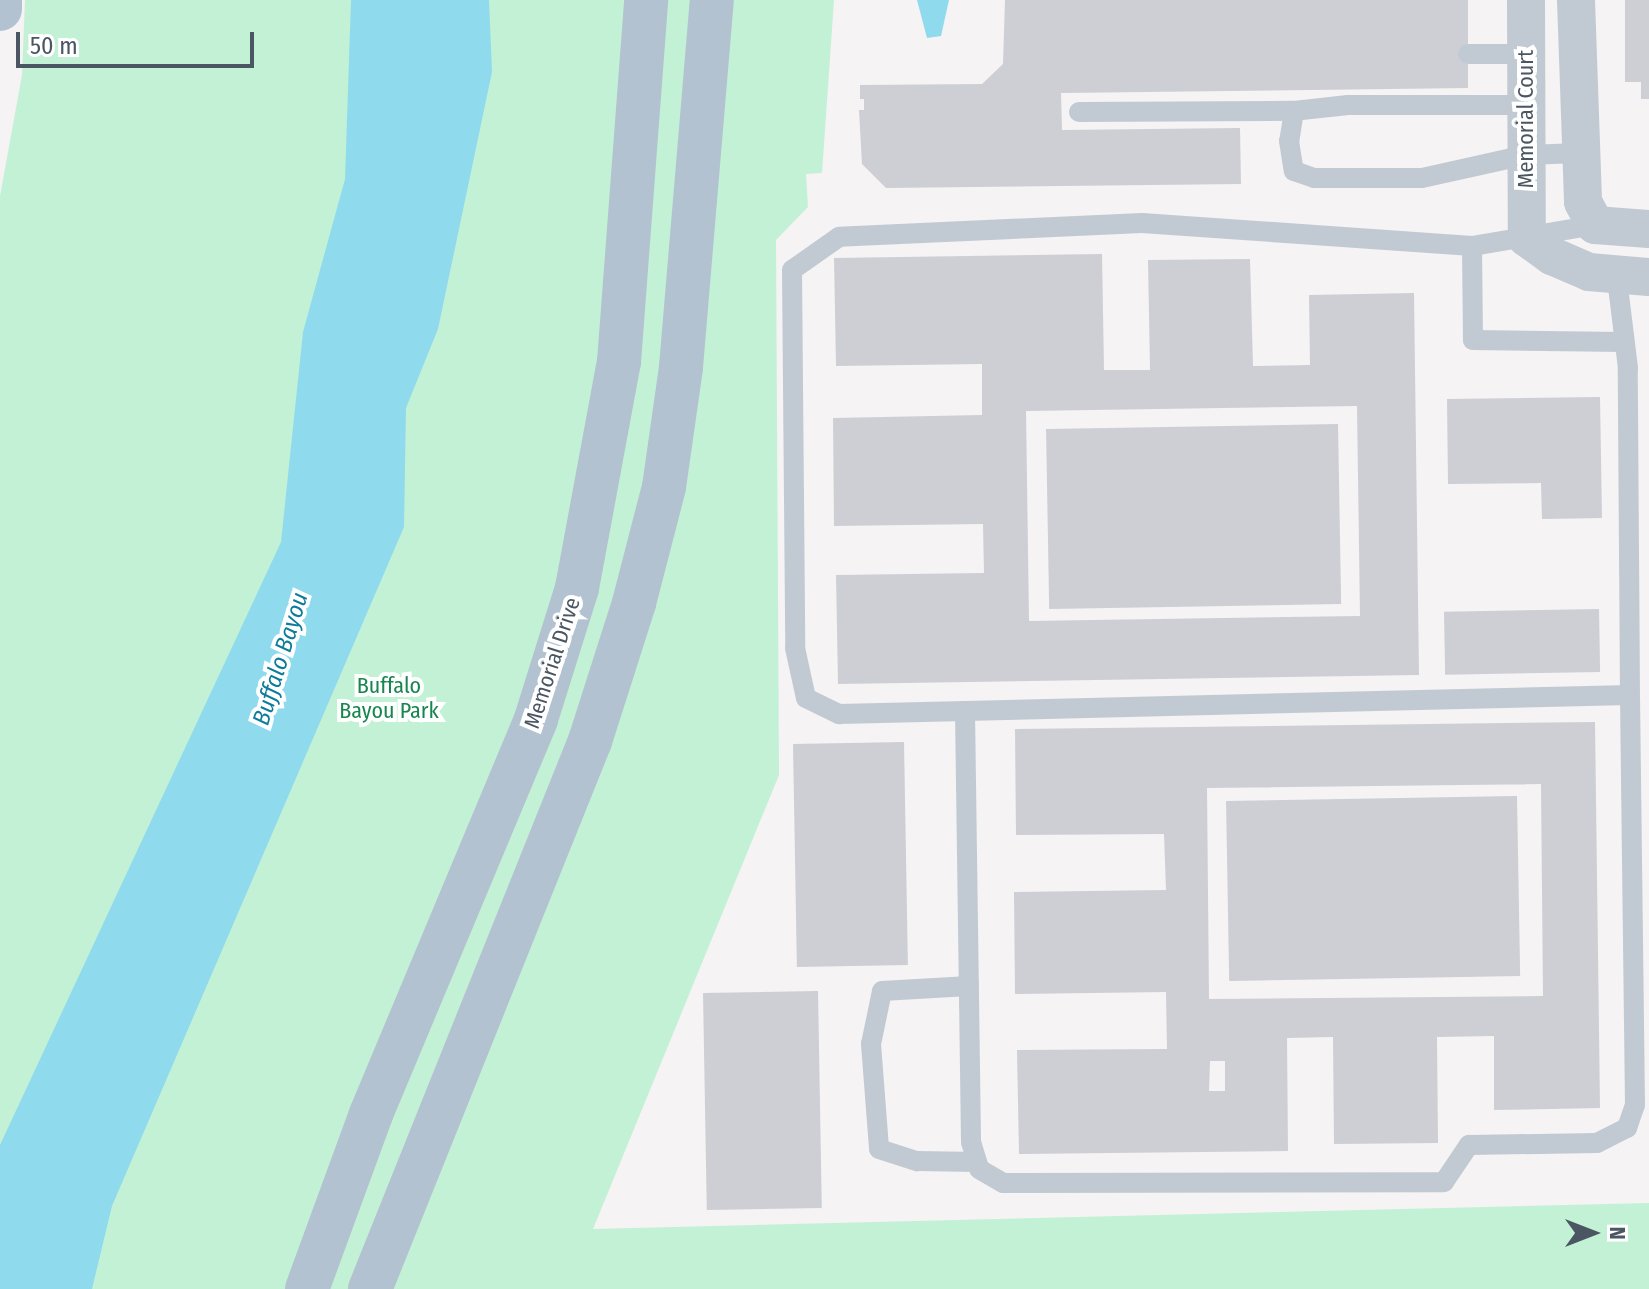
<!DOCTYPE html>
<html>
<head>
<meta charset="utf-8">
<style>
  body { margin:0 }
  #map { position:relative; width:1649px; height:1289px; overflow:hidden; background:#f5f3f3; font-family:"Fira Sans Condensed",sans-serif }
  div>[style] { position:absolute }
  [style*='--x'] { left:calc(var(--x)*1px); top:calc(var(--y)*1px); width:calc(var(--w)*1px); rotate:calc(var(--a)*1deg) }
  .green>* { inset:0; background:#c3f1d5 }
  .water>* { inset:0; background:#90daee }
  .building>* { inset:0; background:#cdcfd5; transform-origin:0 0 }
  .service>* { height:20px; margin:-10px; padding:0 10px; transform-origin:10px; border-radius:10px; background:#c1cad2 }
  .minor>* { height:38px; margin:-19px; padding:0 19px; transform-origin:19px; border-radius:19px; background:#c1cad2 }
  .primary>* { height:44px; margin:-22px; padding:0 22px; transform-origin:22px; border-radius:22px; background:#b3c2d1 }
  span { translate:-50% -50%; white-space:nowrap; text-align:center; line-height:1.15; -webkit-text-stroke:8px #fff; paint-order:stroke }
  .street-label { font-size:22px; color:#4a5661 }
  .park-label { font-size:22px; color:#17864f }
  .water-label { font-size:24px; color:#0c7c9b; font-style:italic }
  .north { position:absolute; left:1553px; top:1193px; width:80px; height:80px; -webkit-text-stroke:6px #fff; paint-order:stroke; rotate:90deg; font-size:22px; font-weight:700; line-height:32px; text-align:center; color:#4a5661 }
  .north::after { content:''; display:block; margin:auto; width:28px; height:36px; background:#4a5661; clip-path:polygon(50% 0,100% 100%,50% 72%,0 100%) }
  .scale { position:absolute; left:16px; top:32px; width:238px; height:36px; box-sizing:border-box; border:4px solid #4a5661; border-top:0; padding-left:10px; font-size:24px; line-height:28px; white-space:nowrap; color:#4a5661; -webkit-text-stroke:6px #fff; paint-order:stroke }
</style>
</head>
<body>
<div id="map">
  <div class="green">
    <i style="clip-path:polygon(25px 0,834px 0,822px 173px,806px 174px,808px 207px,776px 240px,779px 775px,593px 1229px,1649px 1203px,1649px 1289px,0 1289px,0 196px,22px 75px)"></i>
  </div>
  <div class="water">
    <i style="clip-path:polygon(351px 0,489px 0,492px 72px,438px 329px,406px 408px,404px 527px,112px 1206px,92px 1289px,0 1289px,0 1145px,281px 542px,303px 332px,345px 179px)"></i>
    <i style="clip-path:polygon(917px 0,949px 0,941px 36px,927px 38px)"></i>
  </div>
  <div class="building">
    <i style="clip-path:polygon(1005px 0,1468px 0,1468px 88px,1061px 93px,1062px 130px,1240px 128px,1241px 184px,886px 188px,862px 164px,859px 110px,864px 110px,864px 99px,860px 99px,860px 85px,982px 84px,1003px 64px)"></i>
    <i style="clip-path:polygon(1625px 0,1649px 0,1649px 99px,1641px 99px,1641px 82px,1625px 82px)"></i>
    <i style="clip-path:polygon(evenodd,1102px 254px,1104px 370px,1150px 370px,1148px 260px,1250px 259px,1253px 366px,1310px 365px,1309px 295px,1414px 293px,1419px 675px,838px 684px,836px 575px,984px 573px,983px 524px,834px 526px,833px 418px,982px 415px,982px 364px,836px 366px,834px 258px,1102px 254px,1357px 406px,1360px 616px,1029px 621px,1026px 411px,1357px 406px)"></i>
    <i style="clip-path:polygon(1600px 397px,1602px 518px,1542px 519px,1541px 483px,1448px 484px,1447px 399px)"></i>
    <i style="left:1338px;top:424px;width:180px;height:292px;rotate:89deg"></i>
    <i style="left:1599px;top:609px;width:63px;height:155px;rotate:89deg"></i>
    <i style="clip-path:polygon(evenodd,1595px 722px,1600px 1108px,1494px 1110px,1494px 1036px,1437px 1037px,1438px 1143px,1334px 1144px,1333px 1037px,1287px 1038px,1288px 1151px,1019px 1154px,1017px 1050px,1167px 1049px,1166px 992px,1015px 994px,1014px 892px,1166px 890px,1164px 834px,1016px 835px,1015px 729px,1595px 722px,1541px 784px,1543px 996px,1209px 999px,1207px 788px,1541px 784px,1595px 722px,1210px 1061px,1225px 1061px,1225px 1091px,1209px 1091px,1210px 1061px)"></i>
    <i style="left:904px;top:742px;width:223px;height:111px;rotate:89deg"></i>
    <i style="left:1517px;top:796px;width:180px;height:291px;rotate:89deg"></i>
    <i style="left:818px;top:991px;width:217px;height:115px;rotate:89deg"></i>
  </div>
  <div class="service">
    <i style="--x:1468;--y:54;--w:58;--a:0"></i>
    <i style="--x:1526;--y:105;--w:178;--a:180"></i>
    <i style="--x:1348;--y:105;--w:54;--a:173.7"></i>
    <i style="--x:1294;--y:111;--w:30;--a:99"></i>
    <i style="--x:1289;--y:141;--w:30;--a:81"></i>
    <i style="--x:1294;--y:171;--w:21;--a:19"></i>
    <i style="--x:1314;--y:178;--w:108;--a:0"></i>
    <i style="--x:1422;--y:178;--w:107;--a:-12.5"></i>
    <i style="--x:1526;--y:155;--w:53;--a:-2.2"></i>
    <i style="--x:1079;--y:112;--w:215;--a:-0.3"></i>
    <i style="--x:1595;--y:225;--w:125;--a:170.3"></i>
    <i style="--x:1472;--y:246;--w:331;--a:-176"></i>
    <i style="--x:1142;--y:223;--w:303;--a:177.4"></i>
    <i style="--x:839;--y:237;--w:57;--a:144.9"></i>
    <i style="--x:792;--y:270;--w:378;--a:89.5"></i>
    <i style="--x:795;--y:648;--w:51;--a:77.6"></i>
    <i style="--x:806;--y:698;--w:37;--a:26"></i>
    <i style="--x:839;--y:714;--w:791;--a:-1.38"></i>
    <i style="--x:1630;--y:695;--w:327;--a:-90.4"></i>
    <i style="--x:1628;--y:368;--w:91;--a:-97"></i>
    <i style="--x:1472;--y:246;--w:94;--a:89.4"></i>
    <i style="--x:1473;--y:340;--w:150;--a:0.8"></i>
    <i style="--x:965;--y:711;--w:431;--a:89.2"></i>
    <i style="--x:971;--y:1142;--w:28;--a:73"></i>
    <i style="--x:979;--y:1169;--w:28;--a:30"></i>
    <i style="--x:1003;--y:1183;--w:441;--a:-0.1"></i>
    <i style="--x:1444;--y:1182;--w:45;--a:-56"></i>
    <i style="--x:1469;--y:1145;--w:128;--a:-0.9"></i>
    <i style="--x:1597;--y:1143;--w:34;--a:-27"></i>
    <i style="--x:1627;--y:1128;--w:24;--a:-71"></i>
    <i style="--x:1635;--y:1105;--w:410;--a:-90.7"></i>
    <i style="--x:969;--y:986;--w:87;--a:176.7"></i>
    <i style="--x:882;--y:991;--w:54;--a:101.7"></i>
    <i style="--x:871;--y:1044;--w:105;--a:85.6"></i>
    <i style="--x:879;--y:1149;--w:40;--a:18"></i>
    <i style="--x:917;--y:1161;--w:60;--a:1"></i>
  </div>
  <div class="minor">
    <i style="--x:1526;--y:0;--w:238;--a:89.8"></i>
    <i style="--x:1527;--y:238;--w:31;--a:36"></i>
    <i style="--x:1552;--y:256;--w:40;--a:23.4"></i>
    <i style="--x:1589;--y:272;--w:60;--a:4.8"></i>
    <i style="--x:1576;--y:0;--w:202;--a:88"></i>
    <i style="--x:1583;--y:202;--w:26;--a:62"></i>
    <i style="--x:1595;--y:225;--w:54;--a:4.2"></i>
  </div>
  <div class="primary">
    <i style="--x:0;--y:9;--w:9;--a:-90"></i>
    <i style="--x:307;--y:1289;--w:186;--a:-69.9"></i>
    <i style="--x:371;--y:1114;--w:428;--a:-67.3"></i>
    <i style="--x:536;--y:719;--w:137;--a:-72.6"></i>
    <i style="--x:577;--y:588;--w:230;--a:-79.5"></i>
    <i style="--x:619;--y:362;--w:363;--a:-85.7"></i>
    <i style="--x:370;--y:1289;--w:591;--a:-68.13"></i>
    <i style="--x:590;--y:741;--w:145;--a:-72.3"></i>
    <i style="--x:634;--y:603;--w:120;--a:-75.5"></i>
    <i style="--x:664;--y:487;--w:121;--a:-81.9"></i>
    <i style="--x:681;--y:367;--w:368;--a:-85.2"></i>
  </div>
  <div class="street-label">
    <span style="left:1526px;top:119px;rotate:-90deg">Memorial Court</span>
    <span style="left:552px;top:663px;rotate:-72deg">Memorial Drive</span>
  </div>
  <div class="park-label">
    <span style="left:389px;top:698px">Buffalo<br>Bayou Park</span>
  </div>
  <div class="water-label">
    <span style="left:281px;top:659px;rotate:-73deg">Buffalo Bayou</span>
  </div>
  <div class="north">N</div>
  <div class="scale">50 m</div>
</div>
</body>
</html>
